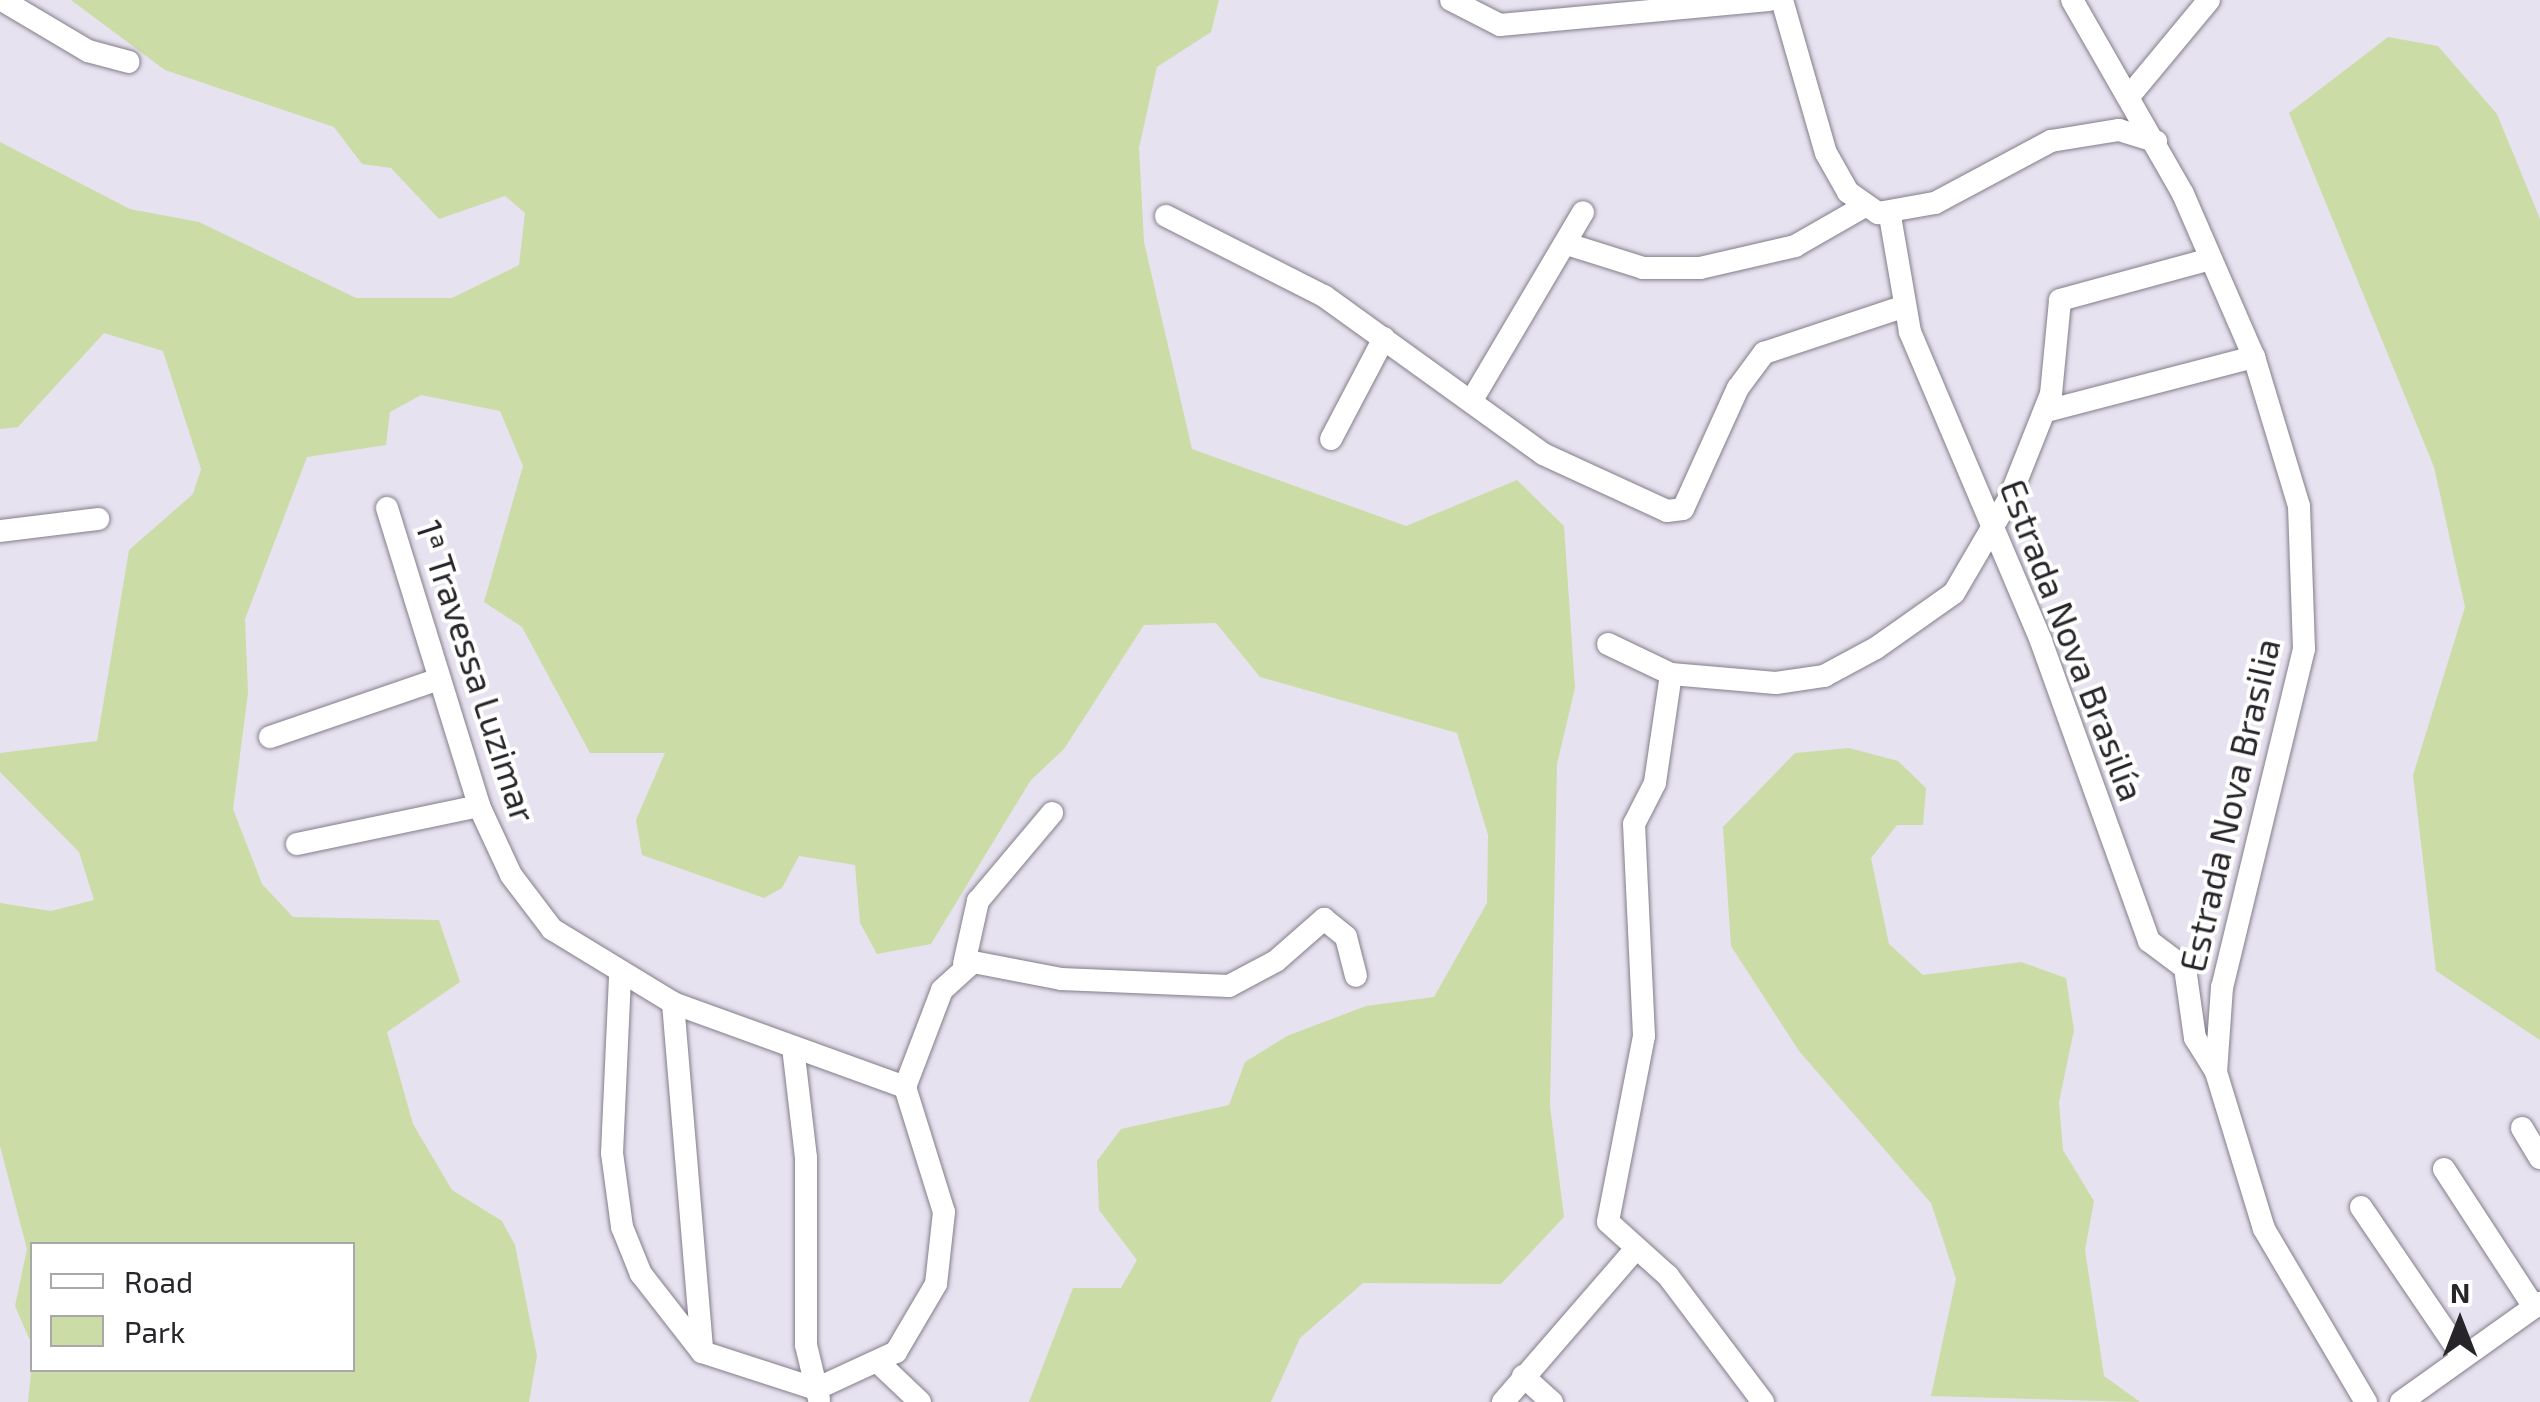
<!DOCTYPE html>
<html>
<head>
<meta charset="utf-8">
<style>
  body { margin:0 }
  #map { position:relative; width:2540px; height:1402px; overflow:hidden; background:#e7e2ef; font-family:"Exo 2",sans-serif }
  div>[style] { position:absolute }
  [style*='--x'] { left:calc(var(--x)*1px); top:calc(var(--y)*1px); width:calc(var(--w)*1px); rotate:calc(var(--a)*1deg) }
  .green>* { inset:0; background:#cbdca7 }
  .roads { filter:drop-shadow(0 0 2px #837e8a) drop-shadow(0 0 2px #837e8a) }
  .minor>* { height:22px; margin:-11px; padding:0 11px; transform-origin:11px; border-radius:11px; background:#fff }
  span { translate:-50% -50%; white-space:nowrap; text-align:center; line-height:1.15; -webkit-text-stroke:8px #fff; paint-order:stroke }
  .street-label { font-size:35px; color:#272529 }
  .legend { position:absolute; left:30px; top:1242px; width:325px; height:130px; box-sizing:border-box; background:#fff; border:2px solid #a9a8a9; margin:0; padding:12px 18px; list-style:none; font-size:30px; color:#272529 }
  .legend li { display:flex; align-items:center; gap:20px; height:50px }
  .legend b { width:50px; border:2px solid #a9a8a9 }
  .north { position:absolute; left:2410px; top:1272px; width:100px; height:100px; -webkit-text-stroke:8px #fff; paint-order:stroke; rotate:0deg; font-size:28px; font-weight:700; line-height:40px; text-align:center; color:#272529 }
  .north::after { content:''; display:block; margin:auto; width:35px; height:45px; background:#272529; clip-path:polygon(50% 0,100% 100%,50% 72%,0 100%) }
</style>
</head>
<body>
<div id="map">
  <div class="green">
    <i style="clip-path:polygon(71px 0,1219px 0,1211px 32px,1157px 67px,1139px 148px,1144px 242px,1192px 449px,1406px 526px,1517px 480px,1564px 526px,1575px 688px,1557px 764px,1550px 1106px,1564px 1217px,1501px 1284px,1363px 1283px,1300px 1338px,1271px 1402px,1029px 1402px,1073px 1288px,1121px 1288px,1137px 1260px,1099px 1210px,1097px 1161px,1121px 1129px,1229px 1105px,1245px 1062px,1287px 1036px,1366px 1006px,1434px 997px,1487px 903px,1488px 835px,1457px 733px,1260px 677px,1216px 623px,1144px 625px,1064px 749px,1031px 780px,931px 944px,877px 954px,860px 923px,855px 865px,799px 856px,782px 888px,764px 898px,642px 855px,636px 820px,665px 753px,590px 753px,522px 627px,484px 602px,523px 466px,500px 411px,421px 395px,390px 412px,386px 445px,307px 457px,245px 619px,248px 693px,233px 809px,262px 884px,293px 917px,439px 920px,460px 982px,387px 1032px,413px 1124px,452px 1190px,502px 1221px,515px 1245px,537px 1356px,529px 1402px,28px 1402px,32px 1363px,352px 1370px,352px 1244px,32px 1244px,32px 1345px,15px 1306px,27px 1249px,0 1146px,0 903px,51px 911px,94px 900px,79px 852px,0 772px,0 753px,97px 741px,129px 550px,193px 494px,201px 469px,163px 351px,104px 333px,18px 427px,0 429px,0 142px,130px 209px,199px 222px,356px 298px,452px 298px,519px 265px,525px 213px,505px 196px,439px 219px,391px 168px,362px 164px,334px 127px,165px 70px)"></i>
    <i style="clip-path:polygon(2388px 37px,2438px 46px,2497px 114px,2540px 219px,2540px 1040px,2436px 971px,2413px 775px,2465px 607px,2434px 467px,2289px 113px)"></i>
    <i style="clip-path:polygon(1849px 748px,1898px 761px,1926px 788px,1923px 825px,1897px 825px,1871px 858px,1889px 944px,1923px 975px,2021px 962px,2066px 978px,2074px 1030px,2059px 1102px,2063px 1150px,2094px 1201px,2085px 1250px,2104px 1376px,2140px 1402px,1931px 1396px,1956px 1279px,1931px 1203px,1799px 1051px,1731px 946px,1723px 827px,1795px 753px)"></i>
  </div>
  <div class="roads">
    <div class="minor">
      <i style="--x:2;--y:0;--w:100;--a:30.7"></i>
      <i style="--x:88;--y:51;--w:42;--a:15"></i>
      <i style="--x:1451;--y:0;--w:55;--a:27"></i>
      <i style="--x:1500;--y:25;--w:270;--a:-5.3"></i>
      <i style="--x:1782;--y:0;--w:159;--a:74"></i>
      <i style="--x:1826;--y:153;--w:45;--a:60.6"></i>
      <i style="--x:1848;--y:192;--w:37;--a:35"></i>
      <i style="--x:1878;--y:213;--w:58;--a:-10"></i>
      <i style="--x:1935;--y:203;--w:132;--a:-28.1"></i>
      <i style="--x:2051;--y:141;--w:69;--a:-9.2"></i>
      <i style="--x:2119;--y:130;--w:39;--a:17"></i>
      <i style="--x:2072;--y:0;--w:224;--a:60.2"></i>
      <i style="--x:2183;--y:194;--w:178;--a:66.5"></i>
      <i style="--x:2254;--y:357;--w:156;--a:73.2"></i>
      <i style="--x:2299;--y:506;--w:143;--a:88"></i>
      <i style="--x:2304;--y:649;--w:348;--a:103.6"></i>
      <i style="--x:2222;--y:987;--w:85;--a:94"></i>
      <i style="--x:2216;--y:1072;--w:164;--a:73"></i>
      <i style="--x:2264;--y:1229;--w:201;--a:59.5"></i>
      <i style="--x:2131;--y:94;--w:122;--a:-50.3"></i>
      <i style="--x:1166;--y:216;--w:177;--a:26.9"></i>
      <i style="--x:1324;--y:296;--w:270;--a:35.8"></i>
      <i style="--x:1543;--y:454;--w:136;--a:24.7"></i>
      <i style="--x:1667;--y:511;--w:16;--a:-7"></i>
      <i style="--x:1683;--y:509;--w:133;--a:-65.6"></i>
      <i style="--x:1738;--y:388;--w:44;--a:-53.4"></i>
      <i style="--x:1764;--y:353;--w:145;--a:-18.4"></i>
      <i style="--x:1890;--y:216;--w:118;--a:80.2"></i>
      <i style="--x:1910;--y:332;--w:336;--a:67"></i>
      <i style="--x:2041;--y:641;--w:319;--a:70.2"></i>
      <i style="--x:2149;--y:941;--w:45;--a:36.9"></i>
      <i style="--x:2185;--y:968;--w:71;--a:81.9"></i>
      <i style="--x:2195;--y:1038;--w:40;--a:58"></i>
      <i style="--x:1567;--y:244;--w:80;--a:17.5"></i>
      <i style="--x:1643;--y:268;--w:57;--a:0"></i>
      <i style="--x:1700;--y:268;--w:98;--a:-13"></i>
      <i style="--x:1795;--y:246;--w:78;--a:-29.8"></i>
      <i style="--x:1472;--y:400;--w:218;--a:-59.4"></i>
      <i style="--x:2046;--y:411;--w:215;--a:-14.6"></i>
      <i style="--x:1331;--y:439;--w:114;--a:-62.3"></i>
      <i style="--x:387;--y:508;--w:312;--a:72.8"></i>
      <i style="--x:479;--y:806;--w:76;--a:65.1"></i>
      <i style="--x:511;--y:875;--w:68;--a:52.8"></i>
      <i style="--x:552;--y:929;--w:142;--a:31.4"></i>
      <i style="--x:673;--y:1003;--w:247;--a:19.9"></i>
      <i style="--x:905;--y:1087;--w:131;--a:72.7"></i>
      <i style="--x:944;--y:1212;--w:72;--a:96.3"></i>
      <i style="--x:936;--y:1284;--w:79;--a:120.5"></i>
      <i style="--x:896;--y:1352;--w:88;--a:155.2"></i>
      <i style="--x:0;--y:531;--w:99;--a:-7"></i>
      <i style="--x:1608;--y:644;--w:70;--a:25.5"></i>
      <i style="--x:1671;--y:674;--w:105;--a:4.9"></i>
      <i style="--x:1776;--y:683;--w:49;--a:-8.3"></i>
      <i style="--x:1824;--y:676;--w:59;--a:-28.3"></i>
      <i style="--x:1876;--y:648;--w:95;--a:-35.2"></i>
      <i style="--x:1954;--y:593;--w:111;--a:-59.7"></i>
      <i style="--x:2010;--y:497;--w:111;--a:-68.3"></i>
      <i style="--x:2051;--y:394;--w:94;--a:-84.5"></i>
      <i style="--x:2060;--y:300;--w:156;--a:-15.2"></i>
      <i style="--x:1671;--y:674;--w:110;--a:98.4"></i>
      <i style="--x:1655;--y:783;--w:46;--a:117.1"></i>
      <i style="--x:1634;--y:824;--w:212;--a:87.3"></i>
      <i style="--x:1644;--y:1036;--w:189;--a:101"></i>
      <i style="--x:1608;--y:1222;--w:81;--a:42"></i>
      <i style="--x:1668;--y:1276;--w:158;--a:53"></i>
      <i style="--x:270;--y:737;--w:179;--a:-18.9"></i>
      <i style="--x:297;--y:844;--w:186;--a:-11.8"></i>
      <i style="--x:964;--y:964;--w:65;--a:-77.5"></i>
      <i style="--x:978;--y:901;--w:115;--a:-49.9"></i>
      <i style="--x:620;--y:977;--w:176;--a:92.6"></i>
      <i style="--x:612;--y:1153;--w:75;--a:82.3"></i>
      <i style="--x:622;--y:1227;--w:51;--a:68"></i>
      <i style="--x:641;--y:1274;--w:99;--a:52"></i>
      <i style="--x:702;--y:1352;--w:120;--a:18"></i>
      <i style="--x:673;--y:1003;--w:350;--a:85.2"></i>
      <i style="--x:793;--y:1047;--w:112;--a:83.3"></i>
      <i style="--x:806;--y:1158;--w:187;--a:90"></i>
      <i style="--x:806;--y:1345;--w:56;--a:76.5"></i>
      <i style="--x:905;--y:1087;--w:104;--a:-69.1"></i>
      <i style="--x:942;--y:990;--w:42;--a:-42.1"></i>
      <i style="--x:973;--y:962;--w:90;--a:10.9"></i>
      <i style="--x:1061;--y:979;--w:168;--a:2.4"></i>
      <i style="--x:1229;--y:986;--w:53;--a:-28"></i>
      <i style="--x:1276;--y:961;--w:64;--a:-41.2"></i>
      <i style="--x:1324;--y:919;--w:28;--a:39"></i>
      <i style="--x:1346;--y:937;--w:40;--a:75.6"></i>
      <i style="--x:2522;--y:1128;--w:35;--a:59"></i>
      <i style="--x:2444;--y:1169;--w:165;--a:56.9"></i>
      <i style="--x:2361;--y:1207;--w:181;--a:55.8"></i>
      <i style="--x:880;--y:1364;--w:55;--a:43.5"></i>
      <i style="--x:1523;--y:1376;--w:39;--a:42"></i>
      <i style="--x:1503;--y:1402;--w:197;--a:-49.1"></i>
      <i style="--x:2401;--y:1402;--w:171;--a:-35.5"></i>
    </div>
  </div>
  <div class="street-label">
    <span style="left:2073px;top:640px;rotate:69deg">Estrada Nova Brasilía</span>
    <span style="left:477px;top:671px;rotate:72deg">1ª Travessa Luzimar</span>
    <span style="left:2229px;top:805px;rotate:-77deg">Estrada Nova Brasilia</span>
  </div>
  <ul class="legend">
  <li><b style="height:12px;background:#fff"></b>Road</li>
  <li><b style="height:28px;background:#cbdca7"></b>Park</li>
  </ul>
  <div class="north">N</div>
</div>
</body>
</html>
